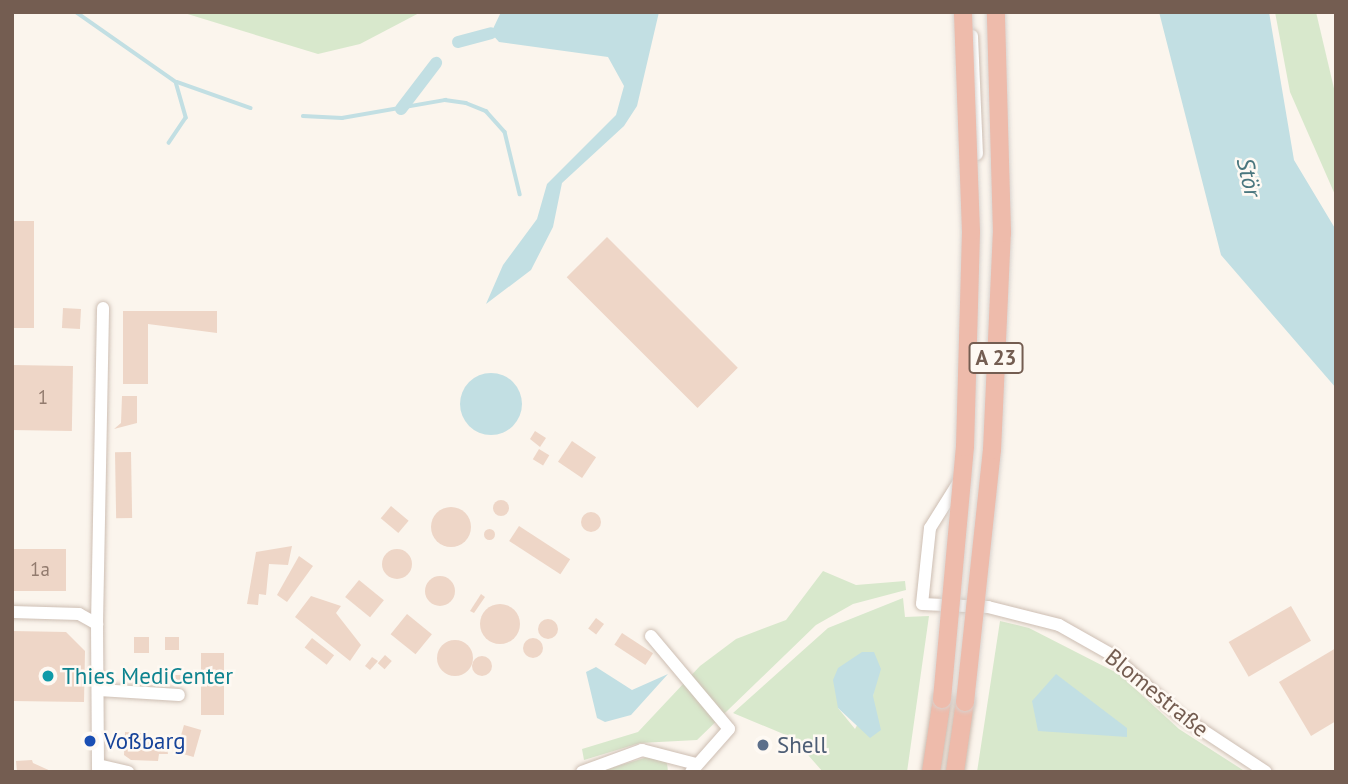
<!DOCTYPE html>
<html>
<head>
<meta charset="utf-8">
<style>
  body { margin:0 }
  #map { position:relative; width:1348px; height:784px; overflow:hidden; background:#fbf5ed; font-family:"PT Sans",sans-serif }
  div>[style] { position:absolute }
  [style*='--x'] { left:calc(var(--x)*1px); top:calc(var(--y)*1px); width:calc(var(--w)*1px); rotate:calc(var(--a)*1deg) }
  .green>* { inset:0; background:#d8e8cc }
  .water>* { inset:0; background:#c2dfe3 }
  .round { border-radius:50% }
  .stream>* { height:3.5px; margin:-1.75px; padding:0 1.75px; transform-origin:1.75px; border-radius:1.75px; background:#c2dfe3 }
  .canal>* { height:12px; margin:-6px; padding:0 6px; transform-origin:6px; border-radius:6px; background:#c2dfe3 }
  .building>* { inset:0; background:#eed6c7; transform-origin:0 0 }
  .roads { filter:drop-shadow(0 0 2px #cdbeb3) drop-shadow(0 0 2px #cdbeb3) }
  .minor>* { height:12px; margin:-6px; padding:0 6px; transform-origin:6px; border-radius:6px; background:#fff }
  .highway>* { height:18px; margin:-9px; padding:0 9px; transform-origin:9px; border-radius:9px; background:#eebbab }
  .bridges { filter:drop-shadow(0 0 2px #d8d2ce) drop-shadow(0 0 2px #d8d2ce) }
  .highway-bridge>* { height:18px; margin:-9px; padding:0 9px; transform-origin:9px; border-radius:9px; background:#eebbab }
  .dots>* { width:19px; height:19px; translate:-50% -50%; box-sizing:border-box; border:4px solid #fef9f3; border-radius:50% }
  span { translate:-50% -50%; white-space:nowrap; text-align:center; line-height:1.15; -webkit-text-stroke:5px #fef9f3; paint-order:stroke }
  .number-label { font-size:19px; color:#927b6e }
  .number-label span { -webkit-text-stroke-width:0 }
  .shield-label span { padding:2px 5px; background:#fef9f3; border:2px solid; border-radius:5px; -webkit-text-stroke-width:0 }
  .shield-label { font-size:21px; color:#745d51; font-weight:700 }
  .culture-label { font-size:23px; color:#0d838f }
  .left { translate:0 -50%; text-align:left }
  .street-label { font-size:23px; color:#745d51 }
  .transit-label { font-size:23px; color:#164399 }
  .service-label { font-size:23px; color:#4e5e75 }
  .water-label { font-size:24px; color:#49767e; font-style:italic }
  .frame { position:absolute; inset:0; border:14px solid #745d51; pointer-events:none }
</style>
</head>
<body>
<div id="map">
  <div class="green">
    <i style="clip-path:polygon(181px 12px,421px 12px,360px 44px,318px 54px)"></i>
    <i style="clip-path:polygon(1275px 12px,1316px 12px,1336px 97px,1336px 197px,1290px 92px)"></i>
    <i style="clip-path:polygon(823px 571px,856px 585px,905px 581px,906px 590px,853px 604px,816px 625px,697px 740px,640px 743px,584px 760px,582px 749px,638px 732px,700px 666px,736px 639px,786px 620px)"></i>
    <i style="clip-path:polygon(evenodd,903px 598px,905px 617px,929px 616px,907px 772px,823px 772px,793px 738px,733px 713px,828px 628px,903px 598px,875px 679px,873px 696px,855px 729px,838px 708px,875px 679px)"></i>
    <i style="clip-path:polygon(1000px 621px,1029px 628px,1119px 674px,1179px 729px,1246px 772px,977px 772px)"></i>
    <i style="clip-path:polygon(651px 756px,667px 763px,668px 772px,598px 772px)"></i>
  </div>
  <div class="water">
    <i style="clip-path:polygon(501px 12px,659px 12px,637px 106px,624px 126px,562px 183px,553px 227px,531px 270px,486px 304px,503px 265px,537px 219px,547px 184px,616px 115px,624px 86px,608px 57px,499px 42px,491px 33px)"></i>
    <i style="clip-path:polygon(1159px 12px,1269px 12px,1294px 160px,1336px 230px,1336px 388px,1221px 255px)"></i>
    <i class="round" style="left:460px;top:373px;width:62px;height:62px"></i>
    <i style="clip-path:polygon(862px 652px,874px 652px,881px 669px,873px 696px,881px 730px,870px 738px,838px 708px,833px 680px,838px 668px)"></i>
    <i style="clip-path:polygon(596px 667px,632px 690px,668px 674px,631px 715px,605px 722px,597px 718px,586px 672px)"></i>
    <i style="clip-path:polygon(1056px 674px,1127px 728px,1127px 737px,1038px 731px,1032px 701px)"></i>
  </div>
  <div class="stream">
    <i style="--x:76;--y:12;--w:122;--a:35"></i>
    <i style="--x:176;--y:82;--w:37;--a:74"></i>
    <i style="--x:186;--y:118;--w:30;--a:124"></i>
    <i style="--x:177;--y:82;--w:78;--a:19.4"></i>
    <i style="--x:303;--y:116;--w:39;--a:3"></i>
    <i style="--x:342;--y:118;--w:105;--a:-9.9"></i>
    <i style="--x:445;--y:100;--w:21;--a:8"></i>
    <i style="--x:466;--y:103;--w:22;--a:22"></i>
    <i style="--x:486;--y:111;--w:28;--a:48"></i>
    <i style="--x:505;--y:132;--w:64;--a:76.4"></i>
  </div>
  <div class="canal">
    <i style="--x:458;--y:42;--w:34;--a:-15"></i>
    <i style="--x:401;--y:109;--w:58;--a:-52.7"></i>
  </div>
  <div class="building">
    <i style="left:12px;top:221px;width:22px;height:107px"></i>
    <i style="left:607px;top:237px;width:185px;height:57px;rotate:45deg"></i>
    <i style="left:63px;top:308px;width:18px;height:20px;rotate:3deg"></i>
    <i style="clip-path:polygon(123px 311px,217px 311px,217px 333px,148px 324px,148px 384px,123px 384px)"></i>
    <i style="left:12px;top:365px;width:61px;height:65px;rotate:1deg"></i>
    <i style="clip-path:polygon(122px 396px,137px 396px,137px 423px,114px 429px,121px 423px)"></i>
    <i style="clip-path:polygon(535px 431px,546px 438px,540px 447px,530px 439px)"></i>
    <i style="left:572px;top:441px;width:29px;height:25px;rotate:34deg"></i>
    <i style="left:539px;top:449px;width:12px;height:12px;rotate:31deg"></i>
    <i style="left:131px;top:452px;width:66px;height:16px;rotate:89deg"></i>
    <i class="round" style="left:493px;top:500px;width:16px;height:16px"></i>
    <i style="left:391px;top:506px;width:23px;height:16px;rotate:40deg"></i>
    <i class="round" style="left:431px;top:507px;width:40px;height:40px"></i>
    <i class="round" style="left:581px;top:512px;width:20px;height:20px"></i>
    <i style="left:519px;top:526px;width:61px;height:18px;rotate:33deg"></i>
    <i class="round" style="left:483.5px;top:528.5px;width:11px;height:11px"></i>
    <i style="clip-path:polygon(292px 546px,288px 565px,269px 564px,266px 595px,259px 594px,258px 605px,247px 604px,256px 552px)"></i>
    <i style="left:14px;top:549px;width:52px;height:42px"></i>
    <i class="round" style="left:382px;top:549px;width:30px;height:30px"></i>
    <i style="clip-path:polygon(299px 556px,313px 566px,287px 602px,277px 595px)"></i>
    <i class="round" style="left:425px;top:576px;width:30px;height:30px"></i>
    <i style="left:359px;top:580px;width:32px;height:22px;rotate:39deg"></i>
    <i style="clip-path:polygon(481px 594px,485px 597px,474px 613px,470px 611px)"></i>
    <i style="clip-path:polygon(311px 596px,341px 606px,336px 613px,361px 645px,350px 661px,295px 617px)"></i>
    <i class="round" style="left:480px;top:604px;width:40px;height:40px"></i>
    <i style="left:1291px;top:606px;width:40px;height:72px;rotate:60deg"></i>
    <i style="left:407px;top:614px;width:32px;height:26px;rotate:39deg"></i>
    <i style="left:596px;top:618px;width:10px;height:13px;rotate:37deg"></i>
    <i class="round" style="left:538px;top:619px;width:20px;height:20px"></i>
    <i style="clip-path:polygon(12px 631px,66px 632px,85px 651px,84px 702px,12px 701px)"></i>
    <i style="left:622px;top:633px;width:37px;height:14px;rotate:33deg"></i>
    <i style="left:134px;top:637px;width:15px;height:16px"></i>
    <i style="left:165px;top:637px;width:14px;height:13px"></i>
    <i style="left:312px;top:638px;width:28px;height:12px;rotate:38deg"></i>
    <i class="round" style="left:523px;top:638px;width:20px;height:20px"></i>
    <i class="round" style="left:437px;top:640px;width:36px;height:36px"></i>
    <i style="clip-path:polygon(1336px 648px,1336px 721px,1311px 736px,1279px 682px)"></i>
    <i style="left:201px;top:653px;width:23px;height:62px"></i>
    <i style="left:385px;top:655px;width:9px;height:11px;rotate:41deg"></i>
    <i class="round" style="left:472px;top:656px;width:20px;height:20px"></i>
    <i style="clip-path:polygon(372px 657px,378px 661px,370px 670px,365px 666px)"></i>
    <i style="left:173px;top:675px;width:15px;height:10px"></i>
    <i style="left:184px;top:725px;width:18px;height:28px;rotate:16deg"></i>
    <i style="clip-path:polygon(125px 732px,141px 733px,146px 743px,165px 736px,168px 754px,159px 754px,158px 761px,131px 760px,124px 755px)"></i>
    <i style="clip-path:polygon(32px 760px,33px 763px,53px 772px,17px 772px,16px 761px)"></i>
  </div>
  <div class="roads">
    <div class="minor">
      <i style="--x:972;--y:36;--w:118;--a:87.6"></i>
      <i style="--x:962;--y:477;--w:60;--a:122.1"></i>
      <i style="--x:930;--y:528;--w:76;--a:96"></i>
      <i style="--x:922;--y:604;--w:66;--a:2.6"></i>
      <i style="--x:988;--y:607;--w:73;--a:14.2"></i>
      <i style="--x:1059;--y:625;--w:61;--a:29.5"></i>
      <i style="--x:1112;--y:655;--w:89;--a:41.8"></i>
      <i style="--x:1178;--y:714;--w:105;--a:33.4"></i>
      <i style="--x:12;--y:612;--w:67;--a:1.7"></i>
      <i style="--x:79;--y:614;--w:21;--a:29"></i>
      <i style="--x:97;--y:624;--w:148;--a:89.6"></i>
      <i style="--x:97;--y:624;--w:316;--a:-88.9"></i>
      <i style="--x:651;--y:636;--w:121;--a:50"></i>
      <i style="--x:729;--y:729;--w:57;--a:131.5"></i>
      <i style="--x:99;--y:690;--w:80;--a:3.6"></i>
      <i style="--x:98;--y:765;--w:31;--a:13"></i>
      <i style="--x:582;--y:772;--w:64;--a:-20.1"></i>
      <i style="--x:642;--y:750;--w:56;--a:14.5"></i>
    </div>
    <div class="highway">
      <i style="--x:931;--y:772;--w:74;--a:-81.4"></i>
      <i style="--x:955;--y:772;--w:71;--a:-81.9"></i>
    </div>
  </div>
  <div class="bridges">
    <div class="highway-bridge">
      <i style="--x:942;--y:699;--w:253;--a:-84.8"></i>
      <i style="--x:965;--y:447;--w:215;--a:-88.4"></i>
      <i style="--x:971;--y:232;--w:220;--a:-92.1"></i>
      <i style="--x:965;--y:702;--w:253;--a:-83.9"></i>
      <i style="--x:992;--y:450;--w:217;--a:-87.4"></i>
      <i style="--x:1002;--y:233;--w:221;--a:-91.6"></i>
    </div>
  </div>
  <div class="dots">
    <i style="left:48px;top:676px;background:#0f9aa8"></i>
    <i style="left:90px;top:741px;background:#1a4fb4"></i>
    <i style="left:763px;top:745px;background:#5c6f8a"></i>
  </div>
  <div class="number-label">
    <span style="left:43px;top:398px">1</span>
    <span style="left:40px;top:570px">1a</span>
  </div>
  <div class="shield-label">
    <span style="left:996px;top:358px">A 23</span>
  </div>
  <div class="culture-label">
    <span class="left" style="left:62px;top:676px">Thies MediCenter</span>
  </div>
  <div class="street-label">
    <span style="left:1157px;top:693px;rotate:39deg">Blomestraße</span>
  </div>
  <div class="transit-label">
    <span class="left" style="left:104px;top:741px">Voßbarg</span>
  </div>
  <div class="service-label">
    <span class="left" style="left:777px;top:745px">Shell</span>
  </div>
  <div class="water-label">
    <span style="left:1249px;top:177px;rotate:77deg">Stör</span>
  </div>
  <div class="frame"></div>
</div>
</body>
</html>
